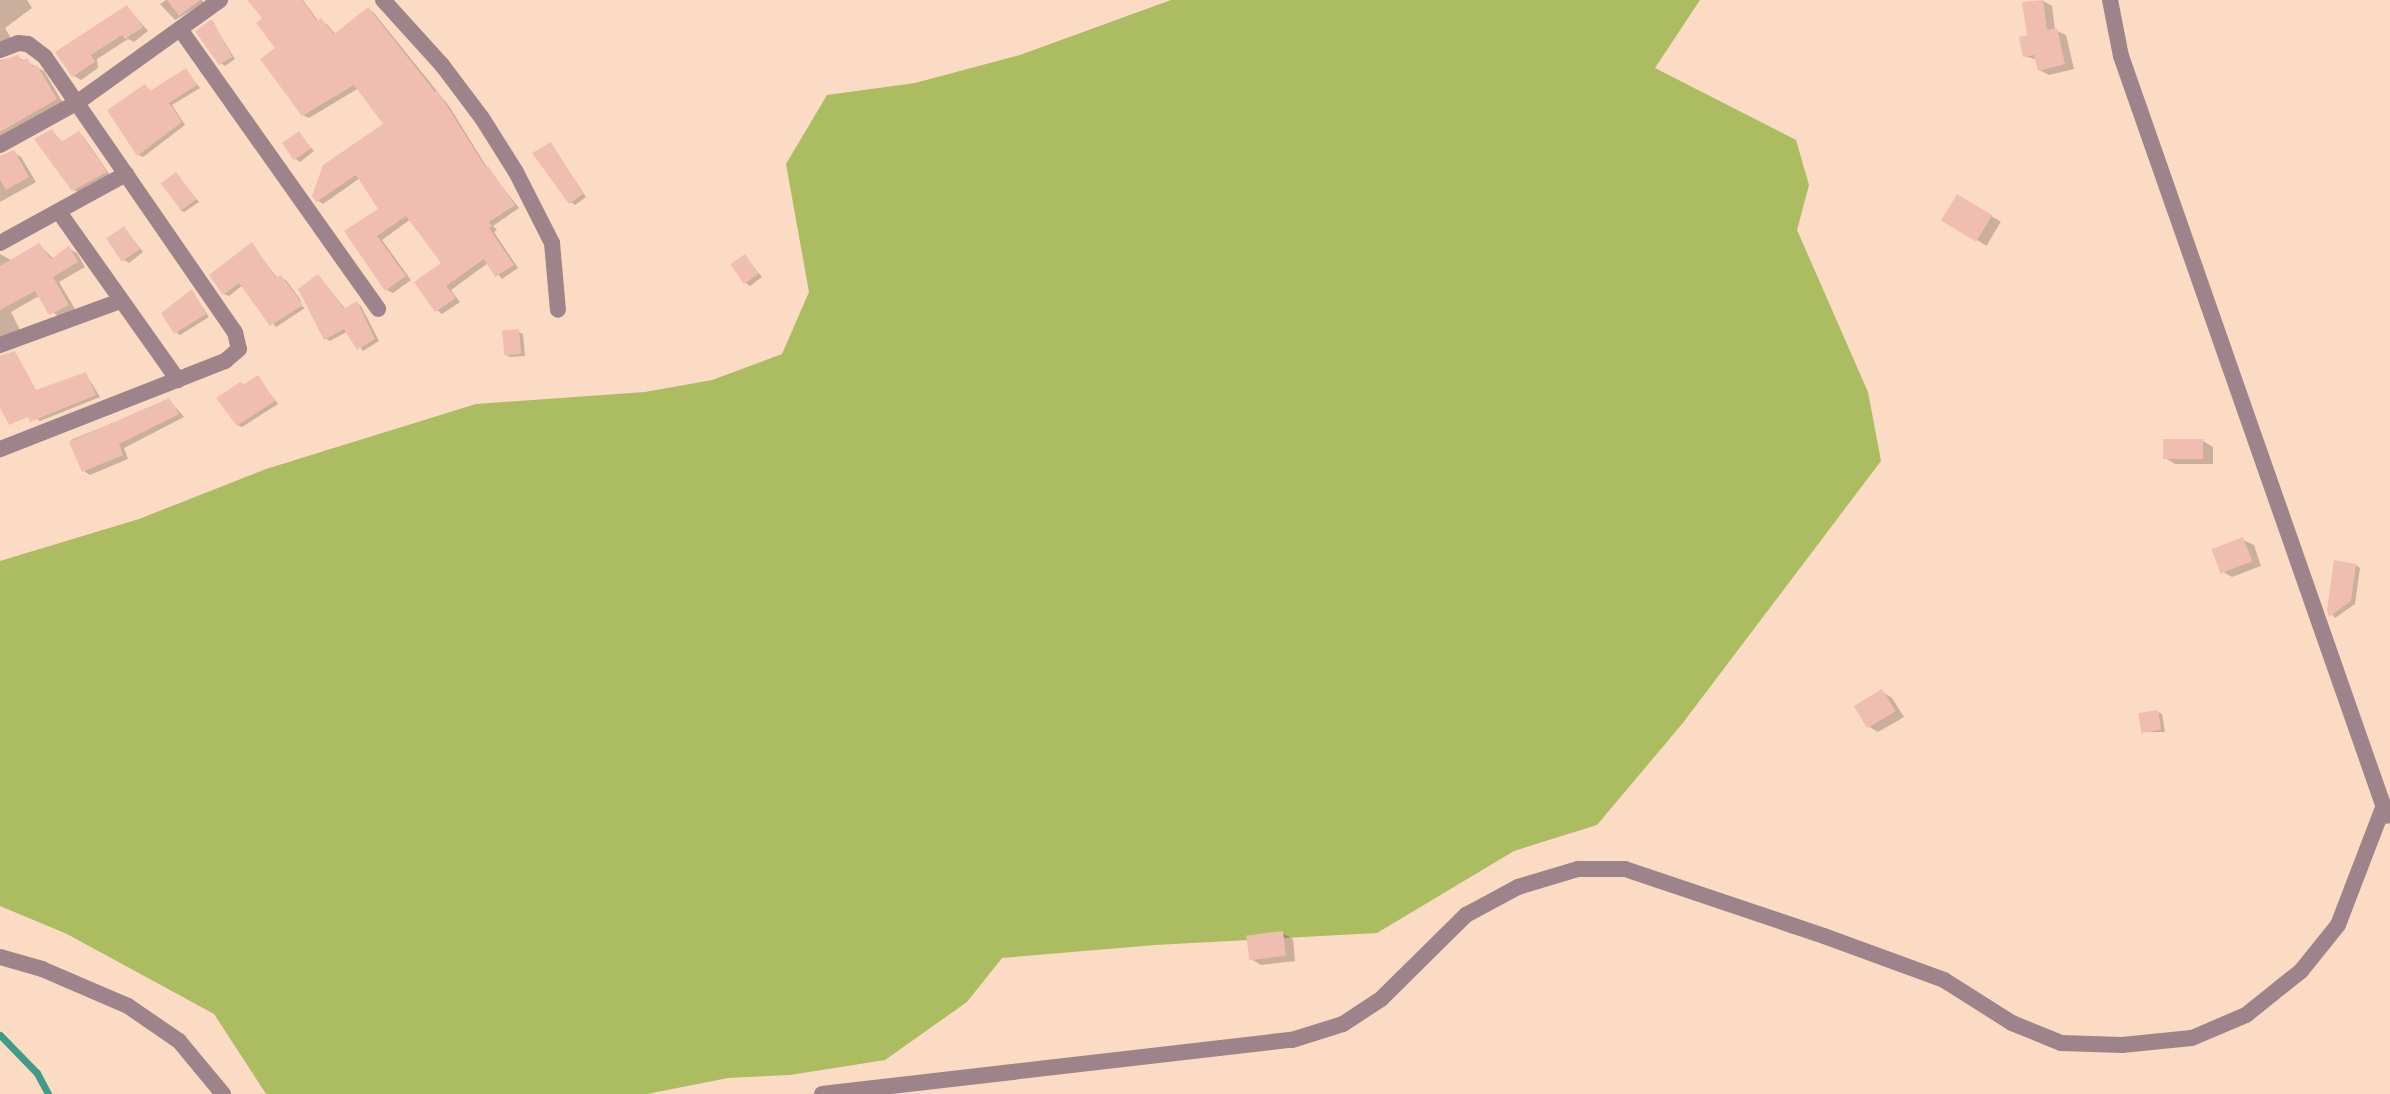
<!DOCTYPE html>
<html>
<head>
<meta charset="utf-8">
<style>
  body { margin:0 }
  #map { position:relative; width:2390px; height:1094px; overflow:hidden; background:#fcdbc4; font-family:"IBM Plex Sans",sans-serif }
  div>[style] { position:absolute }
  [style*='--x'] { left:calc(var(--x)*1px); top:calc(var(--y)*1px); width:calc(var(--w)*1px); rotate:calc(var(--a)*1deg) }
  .green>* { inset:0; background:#acbc61 }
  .shadow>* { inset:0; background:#0003; transform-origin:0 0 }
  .stream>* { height:7px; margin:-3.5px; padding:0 3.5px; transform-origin:3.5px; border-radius:3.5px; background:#409b88 }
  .building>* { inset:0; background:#f0beb0; transform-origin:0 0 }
  .minor>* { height:16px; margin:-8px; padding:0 8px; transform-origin:8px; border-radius:8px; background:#9e838b }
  span { translate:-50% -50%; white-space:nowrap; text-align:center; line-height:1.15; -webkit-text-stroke:8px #f8ede5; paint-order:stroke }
</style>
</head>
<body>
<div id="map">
  <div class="green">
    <i style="clip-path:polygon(1171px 0,1700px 0,1655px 68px,1796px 140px,1809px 185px,1797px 230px,1868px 392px,1881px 461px,1682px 724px,1597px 825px,1514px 851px,1377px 933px,1155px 945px,1002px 958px,967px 1002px,885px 1060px,790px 1075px,728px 1078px,647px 1094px,266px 1094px,214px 1014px,67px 934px,0 906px,0 561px,139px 519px,266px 469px,476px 404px,645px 392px,712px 380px,782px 354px,809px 292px,786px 164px,827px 95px,915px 83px,1020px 55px)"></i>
  </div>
  <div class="shadow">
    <i style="clip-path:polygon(0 0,27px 0,32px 8px,5px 28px,12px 40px,0 46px)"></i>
    <i style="clip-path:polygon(166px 0,202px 0,204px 3px,175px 20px,160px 4px)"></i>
    <i style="clip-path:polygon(250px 0,303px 0,319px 22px,327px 24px,336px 35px,369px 9px,374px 13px,449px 106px,488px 169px,519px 208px,493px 226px,497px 230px,494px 232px,518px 268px,502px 279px,488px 263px,451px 290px,460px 302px,442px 314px,437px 310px,443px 263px,411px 219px,382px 240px,411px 280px,393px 293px,387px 290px,350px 235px,380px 210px,360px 178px,323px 204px,317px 200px,386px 125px,359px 88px,309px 118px,303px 115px,264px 18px)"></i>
    <i style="clip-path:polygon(2043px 1px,2052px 6px,2055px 30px,2066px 35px,2074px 69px,2049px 75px,2039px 70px,2037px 60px,2025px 56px)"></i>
    <i style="clip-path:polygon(126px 6px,148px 31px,134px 42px,128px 39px,97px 59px,98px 68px,81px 80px,74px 76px)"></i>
    <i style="clip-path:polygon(212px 22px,235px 59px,225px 66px,220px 63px)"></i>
    <i style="clip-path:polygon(18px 57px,44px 71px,63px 103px,0 142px,0 60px)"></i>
    <i style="clip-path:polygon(186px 71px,200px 88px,172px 105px,185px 125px,143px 157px,139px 155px,145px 87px,152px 92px)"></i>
    <i style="clip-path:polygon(52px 131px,63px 143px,79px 133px,83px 136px,110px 175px,78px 192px,73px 190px)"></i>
    <i style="clip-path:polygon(299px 134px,314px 151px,300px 162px,296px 159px)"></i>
    <i style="clip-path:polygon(551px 144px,586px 197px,575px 205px,570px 202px)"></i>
    <i style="clip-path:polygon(13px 152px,21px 157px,36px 182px,0 202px,0 158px)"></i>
    <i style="clip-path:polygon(176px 174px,199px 202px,184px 212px,180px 210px)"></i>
    <i style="left:1958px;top:196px;width:50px;height:28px;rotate:31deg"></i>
    <i style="clip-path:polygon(124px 228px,143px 252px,129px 263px,124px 260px)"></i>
    <i style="clip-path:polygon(39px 245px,54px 259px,69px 249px,77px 253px,85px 267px,59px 282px,75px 309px,59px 318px,39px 296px,11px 312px,21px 332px,4px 339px,0 336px,0 254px,11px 260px)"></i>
    <i style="clip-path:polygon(252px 245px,278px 279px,286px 280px,302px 302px,295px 298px,293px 301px,305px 308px,276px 327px,243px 285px,229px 296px,224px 294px)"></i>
    <i style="clip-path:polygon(745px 256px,762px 277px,750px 286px,746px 283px)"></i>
    <i style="clip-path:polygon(319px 276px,346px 310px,357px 303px,361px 306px,379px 341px,363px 351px,348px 331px,330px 341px,325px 338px)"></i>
    <i style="clip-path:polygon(192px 291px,209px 317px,180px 335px,176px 332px)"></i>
    <i style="clip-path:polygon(519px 332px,523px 334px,525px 356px,510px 357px,506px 355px)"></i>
    <i style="clip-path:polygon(86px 374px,100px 397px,40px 421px,36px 418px)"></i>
    <i style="clip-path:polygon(258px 378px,278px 404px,242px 427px,238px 425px,244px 387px)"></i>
    <i style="clip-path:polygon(169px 400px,184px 417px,124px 448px,128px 459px,90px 475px,84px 471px,71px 440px)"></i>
    <i style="clip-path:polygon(2203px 441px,2213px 447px,2213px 464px,2175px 464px,2165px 458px)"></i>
    <i style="clip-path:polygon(2243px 540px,2254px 545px,2261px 566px,2232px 577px,2222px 571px)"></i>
    <i style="clip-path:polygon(2356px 565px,2360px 568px,2355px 604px,2335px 618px,2329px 610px)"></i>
    <i style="clip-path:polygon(1882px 692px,1892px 698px,1904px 717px,1878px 732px,1868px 726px)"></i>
    <i style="clip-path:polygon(2158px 712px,2162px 714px,2165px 732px,2143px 732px)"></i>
    <i style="clip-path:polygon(1282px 933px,1293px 939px,1295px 961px,1261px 965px,1251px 959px)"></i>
  </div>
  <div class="stream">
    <i style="--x:0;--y:1035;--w:53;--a:45.8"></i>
    <i style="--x:37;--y:1073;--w:24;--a:62"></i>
  </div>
  <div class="building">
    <i style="clip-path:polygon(167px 0,200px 0,179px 16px)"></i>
    <i style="clip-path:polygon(247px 0,302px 0,317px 21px,321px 18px,334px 34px,368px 7px,435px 92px,437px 90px,486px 168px,488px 166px,515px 205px,489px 222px,492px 226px,489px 228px,514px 265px,495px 277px,484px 259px,446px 286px,456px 298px,435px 312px,414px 282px,441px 263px,406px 216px,377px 236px,406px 276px,385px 291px,344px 231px,378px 209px,356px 175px,316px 202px,312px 196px,323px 165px,383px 124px,354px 85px,302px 116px,260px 59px,275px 48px,256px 23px,262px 18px)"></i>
    <i style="clip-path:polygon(2043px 0,2047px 30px,2057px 28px,2065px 64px,2038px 71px,2034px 55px,2023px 57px,2019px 37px,2027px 35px,2022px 2px)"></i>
    <i style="clip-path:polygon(127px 5px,143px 27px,125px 39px,122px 35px,91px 55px,95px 62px,72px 77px,55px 52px)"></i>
    <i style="clip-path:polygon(212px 19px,232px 57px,219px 65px,195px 31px)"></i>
    <i style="clip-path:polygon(18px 55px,22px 61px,27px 58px,33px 67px,37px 65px,57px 99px,0 132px,0 61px)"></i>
    <i style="clip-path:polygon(186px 68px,197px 85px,169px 103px,182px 122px,137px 156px,107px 110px,145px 84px,150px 91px)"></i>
    <i style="clip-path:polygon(52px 129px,61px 142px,79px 131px,107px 172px,72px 191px,34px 139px)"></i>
    <i style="left:299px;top:131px;width:21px;height:21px;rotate:55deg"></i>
    <i style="clip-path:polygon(551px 142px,583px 194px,569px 204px,532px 153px)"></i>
    <i style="clip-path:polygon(14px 150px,29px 177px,6px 190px,0 180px,0 156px)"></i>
    <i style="left:176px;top:172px;width:34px;height:19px;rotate:53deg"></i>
    <i style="left:1957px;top:194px;width:41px;height:31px;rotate:31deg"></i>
    <i style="left:124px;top:226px;width:28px;height:22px;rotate:55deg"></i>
    <i style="clip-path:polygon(252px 242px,276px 278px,281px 275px,303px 305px,270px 326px,239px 283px,223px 295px,209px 275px)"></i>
    <i style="clip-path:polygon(39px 243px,51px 259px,69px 246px,78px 262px,53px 277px,69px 305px,49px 315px,35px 291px,0 310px,0 266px)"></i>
    <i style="left:745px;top:254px;width:24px;height:18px;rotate:55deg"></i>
    <i style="clip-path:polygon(318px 274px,344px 309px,357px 301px,375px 339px,357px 350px,344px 329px,324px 340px,298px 289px)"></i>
    <i style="clip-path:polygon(192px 289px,206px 314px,174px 334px,161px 313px)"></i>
    <i style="left:519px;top:329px;width:25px;height:17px;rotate:85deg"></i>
    <i style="clip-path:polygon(15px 351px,36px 390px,86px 372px,96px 395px,30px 422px,28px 417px,9px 425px,0 408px,0 356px)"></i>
    <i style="clip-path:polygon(258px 375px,275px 401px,237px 426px,216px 398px,240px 382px,244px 384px)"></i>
    <i style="clip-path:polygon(169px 398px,179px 414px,119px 444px,123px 455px,82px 472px,69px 442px)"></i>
    <i style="left:2203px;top:439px;width:20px;height:40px;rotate:90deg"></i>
    <i style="left:2243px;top:537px;width:26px;height:34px;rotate:69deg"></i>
    <i style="clip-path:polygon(2334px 560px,2356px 564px,2351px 601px,2329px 617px,2327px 610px)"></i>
    <i style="left:1882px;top:689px;width:26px;height:33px;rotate:59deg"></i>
    <i style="left:2158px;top:710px;width:20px;height:20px;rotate:81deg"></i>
    <i style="left:1283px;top:931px;width:25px;height:37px;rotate:83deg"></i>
  </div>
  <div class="minor">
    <i style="--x:383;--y:0;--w:88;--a:47.8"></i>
    <i style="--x:442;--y:65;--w:66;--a:53"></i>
    <i style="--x:482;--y:118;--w:64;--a:57.8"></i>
    <i style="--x:516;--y:172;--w:80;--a:63.1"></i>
    <i style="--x:552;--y:243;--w:67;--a:84.9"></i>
    <i style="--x:2110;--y:0;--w:57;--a:78.9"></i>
    <i style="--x:2121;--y:56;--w:805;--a:70.71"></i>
    <i style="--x:180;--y:29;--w:343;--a:54.7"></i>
    <i style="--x:0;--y:50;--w:19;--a:-21"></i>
    <i style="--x:18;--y:43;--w:10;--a:6"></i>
    <i style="--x:28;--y:44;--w:21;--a:37"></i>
    <i style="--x:45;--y:57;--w:334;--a:55.4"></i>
    <i style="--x:235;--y:332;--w:17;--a:77"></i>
    <i style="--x:239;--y:349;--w:18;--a:139"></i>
    <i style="--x:225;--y:361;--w:242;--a:158.6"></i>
    <i style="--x:0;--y:145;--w:89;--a:-28.9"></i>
    <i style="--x:78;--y:102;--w:175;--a:-35.7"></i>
    <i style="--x:59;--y:212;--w:206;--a:54.7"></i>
    <i style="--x:0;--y:243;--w:144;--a:-28.7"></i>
    <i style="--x:0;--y:345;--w:128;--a:-20.1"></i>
    <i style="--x:0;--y:957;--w:44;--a:15.9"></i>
    <i style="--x:42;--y:969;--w:94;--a:23.3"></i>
    <i style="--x:128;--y:1006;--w:62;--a:34.5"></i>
    <i style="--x:179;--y:1041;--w:69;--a:50.3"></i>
    <i style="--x:822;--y:1094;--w:473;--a:-6.6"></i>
    <i style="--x:1292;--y:1040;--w:53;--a:-17.4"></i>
    <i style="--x:1343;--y:1024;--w:45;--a:-33.3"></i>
    <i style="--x:1381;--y:999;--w:120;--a:-44.7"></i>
    <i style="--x:1466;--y:915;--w:59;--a:-28.3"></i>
    <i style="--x:1518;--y:887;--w:63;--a:-16.7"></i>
    <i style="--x:1578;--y:869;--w:47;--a:0"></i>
    <i style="--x:1625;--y:869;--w:210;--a:18.6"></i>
    <i style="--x:1824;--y:936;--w:128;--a:20.1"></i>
    <i style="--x:1944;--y:980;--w:80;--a:32.3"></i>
    <i style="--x:2012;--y:1023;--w:53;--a:22.2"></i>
    <i style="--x:2061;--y:1043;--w:61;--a:1.9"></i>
    <i style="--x:2122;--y:1045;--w:70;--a:-5.7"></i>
    <i style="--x:2192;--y:1038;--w:59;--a:-23.1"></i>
    <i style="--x:2246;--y:1015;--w:70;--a:-38.7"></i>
    <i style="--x:2301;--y:971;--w:59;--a:-51.2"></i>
    <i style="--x:2338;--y:925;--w:125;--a:-69"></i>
  </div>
</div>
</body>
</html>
